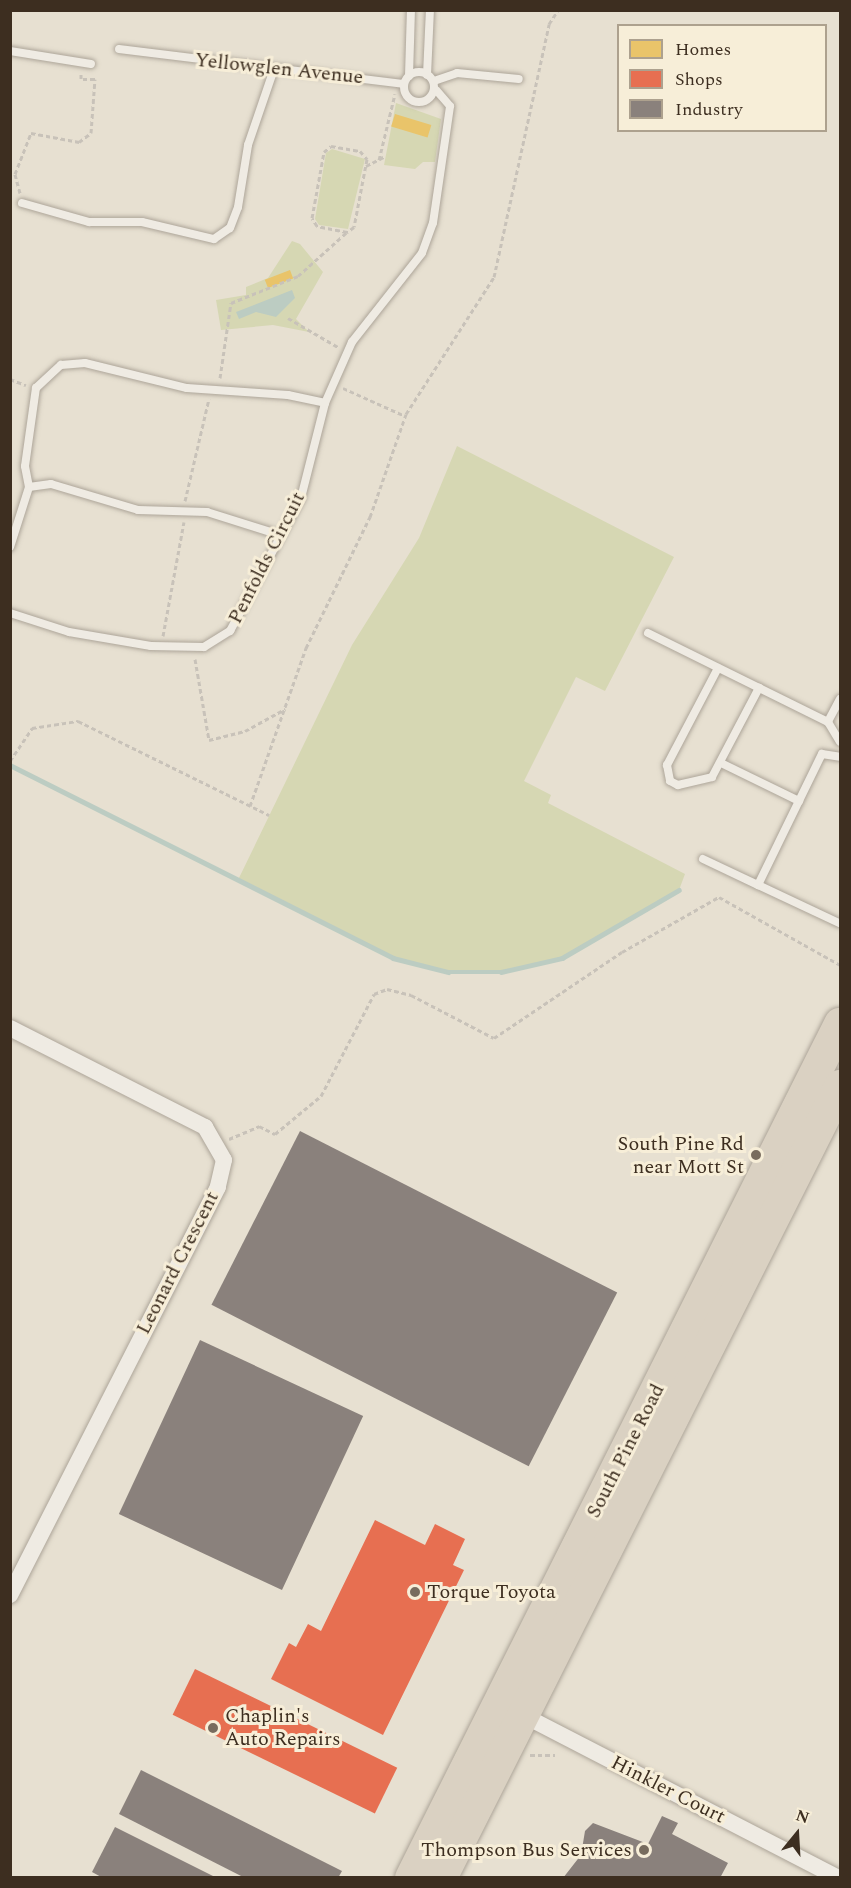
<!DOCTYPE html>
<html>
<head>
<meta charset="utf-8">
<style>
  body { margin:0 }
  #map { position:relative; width:851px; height:1888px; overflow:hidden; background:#e7e0d1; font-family:Spectral,serif }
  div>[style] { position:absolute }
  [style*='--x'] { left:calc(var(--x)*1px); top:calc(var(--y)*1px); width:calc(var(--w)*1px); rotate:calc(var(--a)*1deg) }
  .green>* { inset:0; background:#d6d7b3 }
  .water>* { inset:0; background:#bcccc2 }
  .homes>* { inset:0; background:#e9c46a; transform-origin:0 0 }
  .shops>* { inset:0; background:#e76f51; transform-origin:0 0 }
  .industry>* { inset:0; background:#8a817c; transform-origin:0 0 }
  .stream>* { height:4.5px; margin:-2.25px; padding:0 2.25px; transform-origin:2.25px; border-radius:2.25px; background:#bcccc2 }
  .path>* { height:3px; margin-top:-1.5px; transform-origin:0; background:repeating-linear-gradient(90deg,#c8c2b9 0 4.5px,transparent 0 7.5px) }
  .roads { filter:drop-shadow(0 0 2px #ada599) drop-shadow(0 0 2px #ada599) }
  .lane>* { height:8px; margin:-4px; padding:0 4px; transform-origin:4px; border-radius:4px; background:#efebe3 }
  .lane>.ring { margin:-4px; padding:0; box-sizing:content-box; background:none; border:8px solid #efebe3; border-radius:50% }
  .street>* { height:16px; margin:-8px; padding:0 8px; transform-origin:8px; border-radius:8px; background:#efebe3 }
  .highway>* { height:32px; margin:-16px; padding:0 16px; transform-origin:16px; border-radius:16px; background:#dad1c2 }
  .dots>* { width:16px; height:16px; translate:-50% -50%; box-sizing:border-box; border:3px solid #f7eed8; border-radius:50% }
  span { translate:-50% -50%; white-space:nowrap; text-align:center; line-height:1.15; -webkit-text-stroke:6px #f7eed8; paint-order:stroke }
  .street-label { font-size:20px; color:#3d2e20 }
  .poi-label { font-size:20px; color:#3d2e20 }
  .right { translate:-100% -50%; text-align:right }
  .left { translate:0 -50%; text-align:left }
  .frame { position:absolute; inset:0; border:12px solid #3d2e20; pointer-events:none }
  .legend { position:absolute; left:617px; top:24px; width:210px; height:108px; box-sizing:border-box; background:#f7eed8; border:2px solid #ada18e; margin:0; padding:8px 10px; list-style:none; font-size:18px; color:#3d2e20 }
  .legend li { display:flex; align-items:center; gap:12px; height:30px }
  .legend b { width:30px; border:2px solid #ada18e }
  .north { position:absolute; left:767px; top:1804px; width:60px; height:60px; -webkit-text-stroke:4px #f7eed8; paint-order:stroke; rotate:18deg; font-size:16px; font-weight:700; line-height:24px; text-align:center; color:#3d2e20 }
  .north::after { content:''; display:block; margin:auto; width:21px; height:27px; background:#3d2e20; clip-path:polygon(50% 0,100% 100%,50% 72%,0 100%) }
</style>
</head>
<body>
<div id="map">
  <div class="green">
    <i style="clip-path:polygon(396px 103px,441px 119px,435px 162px,423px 162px,415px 169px,384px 165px)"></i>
    <i style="clip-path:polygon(332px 149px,365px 159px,348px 229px,319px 225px,315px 219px,326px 153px)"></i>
    <i style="clip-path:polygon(292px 241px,300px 244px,323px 272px,296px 319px,309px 332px,273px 325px,221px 330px,216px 300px,246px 295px,246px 287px,268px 278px)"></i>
    <i style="clip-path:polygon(457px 446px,674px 557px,605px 691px,576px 677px,524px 781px,551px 795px,548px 803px,685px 874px,679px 890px,562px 958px,501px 972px,448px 972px,396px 959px,238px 880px,352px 645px,419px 538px)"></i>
  </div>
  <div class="water">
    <i style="clip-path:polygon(292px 290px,295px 298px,276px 317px,256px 312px,239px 319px,236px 312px)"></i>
  </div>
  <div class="homes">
    <i style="left:395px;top:114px;width:38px;height:13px;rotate:17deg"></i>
    <i style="left:290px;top:270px;width:9px;height:27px;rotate:69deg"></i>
  </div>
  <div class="shops">
    <i style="clip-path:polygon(375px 1520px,425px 1545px,435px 1524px,465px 1539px,453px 1565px,464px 1570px,383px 1735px,271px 1679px,289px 1643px,296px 1647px,308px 1624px,321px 1631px)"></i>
    <i style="left:195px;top:1669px;width:225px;height:51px;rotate:26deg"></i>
  </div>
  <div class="industry">
    <i style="left:300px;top:1131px;width:356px;height:195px;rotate:27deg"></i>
    <i style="left:200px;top:1340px;width:180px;height:192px;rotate:25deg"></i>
    <i style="clip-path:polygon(141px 1770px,342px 1871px,338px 1878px,245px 1878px,119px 1814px)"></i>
    <i style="clip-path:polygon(662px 1816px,678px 1823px,672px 1834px,728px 1863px,720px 1878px,563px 1878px,581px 1855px,585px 1831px,593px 1823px,648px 1844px)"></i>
    <i style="clip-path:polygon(115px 1827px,217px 1878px,103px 1878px,92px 1872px)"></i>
  </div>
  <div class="stream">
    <i style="--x:10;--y:765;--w:429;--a:26.7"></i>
    <i style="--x:393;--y:958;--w:57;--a:14.3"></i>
    <i style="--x:448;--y:972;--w:53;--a:0"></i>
    <i style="--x:501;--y:972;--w:63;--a:-12.9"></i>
    <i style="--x:562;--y:958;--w:135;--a:-30.2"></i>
  </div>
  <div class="path">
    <i style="--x:331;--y:146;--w:29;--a:10"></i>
    <i style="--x:360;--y:151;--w:11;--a:49"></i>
    <i style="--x:367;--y:159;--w:69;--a:100.8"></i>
    <i style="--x:354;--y:227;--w:9;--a:144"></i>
    <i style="--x:347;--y:232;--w:31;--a:-169"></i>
    <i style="--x:317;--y:226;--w:9;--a:-122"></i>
    <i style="--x:312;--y:218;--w:67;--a:-79.7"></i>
    <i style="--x:324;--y:152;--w:9;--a:-41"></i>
    <i style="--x:379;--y:160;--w:68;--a:-76.4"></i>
    <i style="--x:366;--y:166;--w:20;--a:-27"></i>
    <i style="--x:20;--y:193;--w:20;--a:-105"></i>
    <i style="--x:15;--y:174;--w:44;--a:-68.7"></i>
    <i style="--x:31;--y:133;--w:49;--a:10.6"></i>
    <i style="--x:79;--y:142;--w:15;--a:-37"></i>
    <i style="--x:91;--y:133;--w:54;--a:-85.8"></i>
    <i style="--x:95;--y:79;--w:14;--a:180"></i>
    <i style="--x:81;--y:79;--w:5;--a:-90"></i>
    <i style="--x:288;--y:318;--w:58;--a:30.1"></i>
    <i style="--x:220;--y:378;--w:76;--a:-81.7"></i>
    <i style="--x:231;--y:303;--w:72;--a:-21.9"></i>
    <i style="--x:298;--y:276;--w:66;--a:-41.9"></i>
    <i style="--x:10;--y:379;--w:17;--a:21"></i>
    <i style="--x:343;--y:388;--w:68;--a:24.3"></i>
    <i style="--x:185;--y:501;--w:105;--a:-76.8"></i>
    <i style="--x:163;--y:636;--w:116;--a:-79.6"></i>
    <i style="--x:195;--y:659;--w:82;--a:80.2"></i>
    <i style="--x:209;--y:740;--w:37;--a:-14"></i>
    <i style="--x:245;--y:731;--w:46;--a:-28.8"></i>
    <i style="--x:10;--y:761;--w:40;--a:-56"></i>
    <i style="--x:32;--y:728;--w:47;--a:-8.7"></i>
    <i style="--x:78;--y:721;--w:213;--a:26.2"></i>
    <i style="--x:250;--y:806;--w:168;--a:-70.5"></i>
    <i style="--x:306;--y:648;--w:146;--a:-64"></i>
    <i style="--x:370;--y:517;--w:109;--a:-70.7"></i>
    <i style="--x:406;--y:414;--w:163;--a:-57.3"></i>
    <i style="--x:494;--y:277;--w:259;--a:-77.7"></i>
    <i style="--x:549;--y:24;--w:17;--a:-57"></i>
    <i style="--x:229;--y:1139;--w:33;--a:-23"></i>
    <i style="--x:259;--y:1126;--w:18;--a:27"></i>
    <i style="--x:275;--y:1134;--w:60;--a:-39.6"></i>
    <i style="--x:321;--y:1096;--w:115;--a:-62.5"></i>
    <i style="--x:374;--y:994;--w:14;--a:-21"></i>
    <i style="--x:387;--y:989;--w:25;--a:14"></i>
    <i style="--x:411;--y:995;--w:93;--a:27.4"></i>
    <i style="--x:494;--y:1038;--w:154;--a:-33.9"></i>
    <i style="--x:622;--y:952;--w:112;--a:-29.6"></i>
    <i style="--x:719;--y:897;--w:139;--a:29.3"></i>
    <i style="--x:530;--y:1755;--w:25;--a:0"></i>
  </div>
  <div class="roads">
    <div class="lane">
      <i style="--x:119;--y:49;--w:286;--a:7"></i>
      <i style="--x:10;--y:51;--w:82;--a:9.1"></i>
      <i class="ring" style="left:404px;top:72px;width:22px;height:22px"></i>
      <i style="--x:427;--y:75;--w:65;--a:-87.4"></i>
      <i style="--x:409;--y:76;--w:66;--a:-88.3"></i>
      <i style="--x:434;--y:81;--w:24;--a:-19"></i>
      <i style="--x:457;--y:73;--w:62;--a:5.5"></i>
      <i style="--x:22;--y:203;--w:70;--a:15.8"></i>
      <i style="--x:89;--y:222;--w:53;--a:0"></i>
      <i style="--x:142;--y:222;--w:74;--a:13.3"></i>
      <i style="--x:214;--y:239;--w:19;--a:-35"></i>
      <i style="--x:230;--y:228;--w:22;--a:-69"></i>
      <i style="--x:238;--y:207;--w:63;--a:-80.8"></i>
      <i style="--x:248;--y:145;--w:77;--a:-71.1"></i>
      <i style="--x:29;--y:487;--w:22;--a:-8"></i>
      <i style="--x:51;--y:484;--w:91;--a:16.6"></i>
      <i style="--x:138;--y:510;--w:69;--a:1.7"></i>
      <i style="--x:207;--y:512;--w:77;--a:17.5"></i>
      <i style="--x:10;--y:547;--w:63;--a:-72.4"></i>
      <i style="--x:29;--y:487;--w:21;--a:-101"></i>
      <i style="--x:25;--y:466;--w:79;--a:-82"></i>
      <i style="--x:36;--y:388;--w:34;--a:-43"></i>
      <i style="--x:61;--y:365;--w:24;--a:-5"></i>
      <i style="--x:85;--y:363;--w:105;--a:13.8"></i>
      <i style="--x:187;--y:388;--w:101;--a:4"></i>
      <i style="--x:288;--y:395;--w:38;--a:12"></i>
      <i style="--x:10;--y:613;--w:62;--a:17.9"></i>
      <i style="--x:69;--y:632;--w:83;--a:9.7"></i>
      <i style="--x:151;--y:646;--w:53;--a:1.1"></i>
      <i style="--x:204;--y:647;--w:31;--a:-32"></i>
      <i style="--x:230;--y:631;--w:151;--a:-61.9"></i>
      <i style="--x:301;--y:498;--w:98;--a:-75.8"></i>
      <i style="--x:325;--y:403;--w:67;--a:-66.1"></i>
      <i style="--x:352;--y:342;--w:113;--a:-51.8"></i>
      <i style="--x:422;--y:253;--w:32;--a:-70"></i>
      <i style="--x:433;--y:223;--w:118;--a:-81.7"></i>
      <i style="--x:450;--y:106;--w:21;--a:-131"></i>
      <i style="--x:648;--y:633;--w:201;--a:26.3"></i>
      <i style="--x:718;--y:668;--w:110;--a:117.7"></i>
      <i style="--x:667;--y:765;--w:16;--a:79"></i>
      <i style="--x:670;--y:781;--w:9;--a:27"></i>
      <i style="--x:678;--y:785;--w:35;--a:-13"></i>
      <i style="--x:712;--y:777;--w:101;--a:-62.2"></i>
      <i style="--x:840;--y:699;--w:26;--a:118"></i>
      <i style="--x:828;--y:722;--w:23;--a:59"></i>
      <i style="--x:721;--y:763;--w:87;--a:26"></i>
      <i style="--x:703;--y:859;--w:61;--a:25.3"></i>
      <i style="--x:839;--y:923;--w:89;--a:-154.9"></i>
      <i style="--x:758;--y:885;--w:146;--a:-64"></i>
      <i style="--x:822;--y:754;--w:18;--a:9"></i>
    </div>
    <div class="street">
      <i style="--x:10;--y:1028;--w:219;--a:26.9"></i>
      <i style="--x:205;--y:1127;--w:38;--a:60"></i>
      <i style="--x:224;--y:1160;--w:28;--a:103"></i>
      <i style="--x:218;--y:1187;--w:458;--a:117"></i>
      <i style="--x:517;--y:1712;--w:362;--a:27.3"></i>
    </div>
    <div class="highway">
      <i style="--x:411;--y:1878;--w:956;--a:-63.33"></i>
      <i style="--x:441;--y:1878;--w:887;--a:-63.26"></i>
    </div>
  </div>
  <div class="dots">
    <i style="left:756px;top:1155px;background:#786c5e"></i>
    <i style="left:415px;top:1592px;background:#786c5e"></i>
    <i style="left:213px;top:1728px;background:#786c5e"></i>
    <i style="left:644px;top:1850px;background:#786c5e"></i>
  </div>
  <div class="street-label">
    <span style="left:279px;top:69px;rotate:6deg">Yellowglen Avenue</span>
    <span style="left:267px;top:558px;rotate:-63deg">Penfolds Circuit</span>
    <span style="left:178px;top:1263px;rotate:-63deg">Leonard Crescent</span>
    <span style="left:626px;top:1451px;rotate:-63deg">South Pine Road</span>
    <span style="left:668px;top:1790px;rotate:27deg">Hinkler Court</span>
  </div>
  <div class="poi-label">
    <span class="right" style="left:744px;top:1156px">South Pine Rd<br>near Mott St</span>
    <span class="left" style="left:427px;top:1592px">Torque Toyota</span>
    <span class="left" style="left:225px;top:1728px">Chaplin's<br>Auto Repairs</span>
    <span class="right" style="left:632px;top:1850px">Thompson Bus Services</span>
  </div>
  <div class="frame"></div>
  <ul class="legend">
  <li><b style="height:16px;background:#e9c46a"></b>Homes</li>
  <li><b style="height:16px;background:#e76f51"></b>Shops</li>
  <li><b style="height:16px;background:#8a817c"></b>Industry</li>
  </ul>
  <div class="north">N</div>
</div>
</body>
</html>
